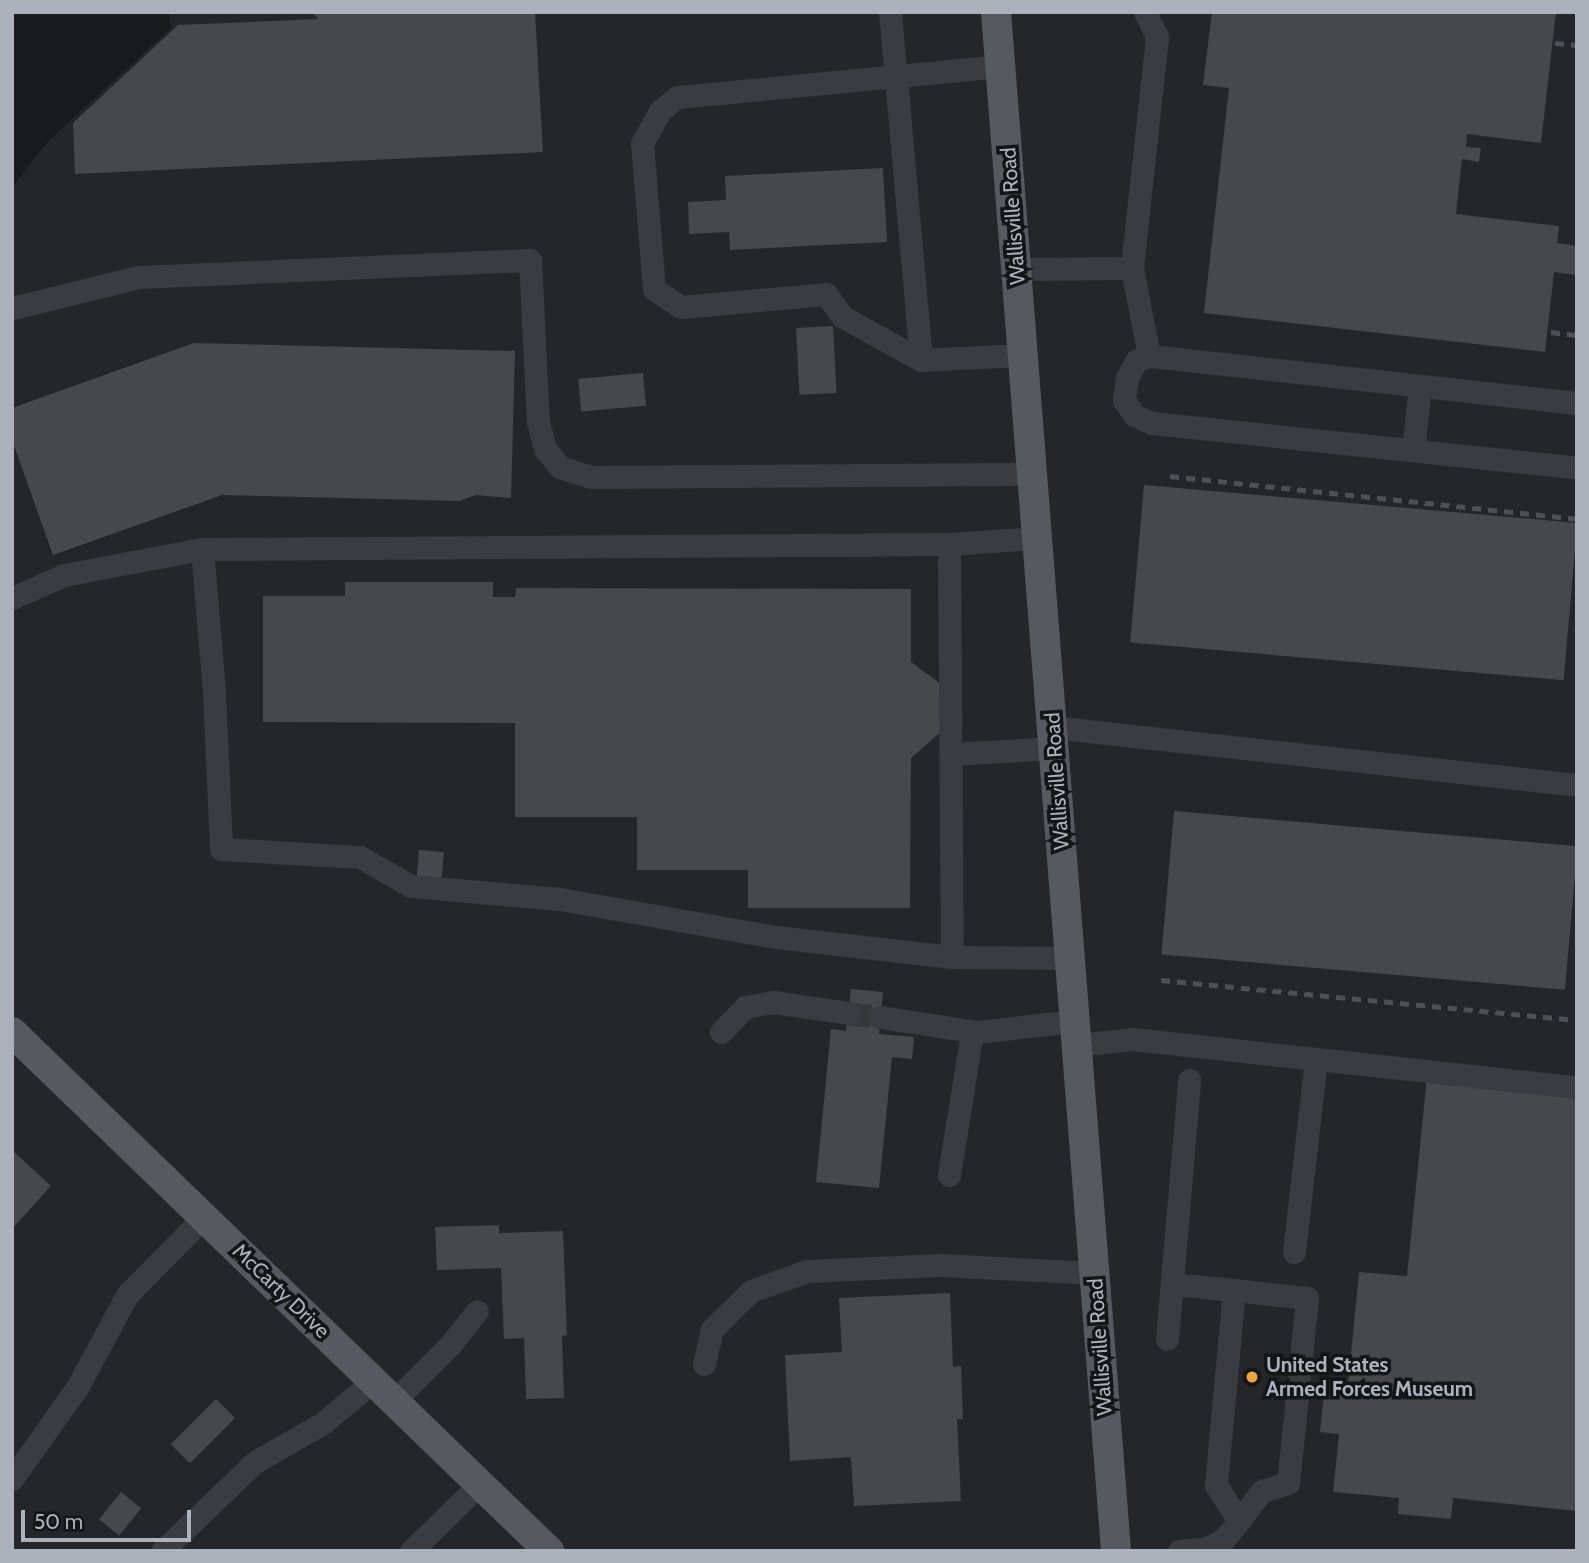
<!DOCTYPE html>
<html>
<head>
<meta charset="utf-8">
<style>
  body { margin:0 }
  #map { position:relative; width:1589px; height:1563px; overflow:hidden; background:#191a1c; font-family:Cabin,sans-serif }
  div>[style] { position:absolute }
  [style*='--x'] { left:calc(var(--x)*1px); top:calc(var(--y)*1px); width:calc(var(--w)*1px); rotate:calc(var(--a)*1deg) }
  .built>* { inset:0; background:#252629 }
  .building>* { inset:0; background:#46484c; transform-origin:0 0 }
  .minor-tunnel>* { height:23px; margin-top:-11.5px; transform-origin:0; background:repeating-linear-gradient(90deg,#36383c 0 23px,transparent 0 34px) }
  .minor>* { height:23px; margin:-11.5px; padding:0 11.5px; transform-origin:11.5px; border-radius:11.5px; background:#3a3c41 }
  .major>* { height:30px; margin:-15px; padding:0 15px; transform-origin:15px; border-radius:15px; background:#575960 }
  .rail>* { height:5px; margin-top:-2.5px; transform-origin:0; background:repeating-linear-gradient(90deg,#4e5056 0 9px,transparent 0 16px) }
  .dots>* { width:19px; height:19px; translate:-50% -50%; box-sizing:border-box; border:4px solid #141517; border-radius:50% }
  span { translate:-50% -50%; white-space:nowrap; text-align:center; line-height:1.15; -webkit-text-stroke:7px #141517; paint-order:stroke }
  .street-label { font-size:21px; color:#acb2bb }
  .poi-label { font-size:21px; color:#acb2bb; font-weight:700 }
  .left { translate:0 -50%; text-align:left }
  .frame { position:absolute; inset:0; border:14px solid #acb2bb; pointer-events:none }
  .scale { position:absolute; left:21px; top:1510px; width:170px; height:32px; box-sizing:border-box; border:4px solid #acb2bb; border-top:0; padding-left:9px; font-size:21px; line-height:24px; white-space:nowrap; color:#acb2bb; -webkit-text-stroke:5px #141517; paint-order:stroke }
</style>
</head>
<body>
<div id="map">
  <div class="built">
    <i style="clip-path:polygon(169px 12px,1577px 12px,1577px 1551px,12px 1551px,12px 187px,49px 140px,171px 28px)"></i>
  </div>
  <div class="building">
    <i style="clip-path:polygon(312px 12px,535px 12px,543px 152px,75px 174px,73px 123px,178px 25px,318px 19px)"></i>
    <i style="clip-path:polygon(1212px 12px,1556px 12px,1541px 143px,1467px 134px,1466px 147px,1481px 148px,1479px 162px,1462px 159px,1456px 214px,1559px 226px,1557px 243px,1577px 246px,1577px 275px,1554px 272px,1545px 352px,1204px 313px,1229px 88px,1203px 85px)"></i>
    <i style="clip-path:polygon(883px 168px,887px 242px,730px 250px,729px 232px,689px 234px,688px 202px,726px 200px,725px 176px)"></i>
    <i style="left:833px;top:326px;width:67px;height:37px;rotate:87deg"></i>
    <i style="clip-path:polygon(194px 343px,515px 351px,511px 498px,476px 495px,459px 501px,222px 495px,53px 555px,12px 440px,12px 408px)"></i>
    <i style="left:643px;top:373px;width:33px;height:65px;rotate:85deg"></i>
    <i style="left:1144px;top:485px;width:435px;height:158px;rotate:5deg"></i>
    <i style="clip-path:polygon(345px 582px,493px 582px,493px 597px,515px 597px,516px 588px,911px 589px,911px 662px,941px 684px,942px 731px,911px 758px,910px 908px,748px 908px,748px 870px,637px 870px,637px 817px,515px 817px,515px 723px,263px 722px,263px 596px,345px 596px)"></i>
    <i style="left:1174px;top:811px;width:405px;height:144px;rotate:5deg"></i>
    <i style="left:419px;top:850px;width:25px;height:26px;rotate:5deg"></i>
    <i style="clip-path:polygon(851px 989px,883px 992px,879px 1034px,914px 1037px,912px 1059px,892px 1057px,879px 1188px,816px 1182px,831px 1029px,846px 1031px)"></i>
    <i style="clip-path:polygon(1427px 1077px,1577px 1091px,1577px 1511px,1453px 1498px,1451px 1519px,1398px 1514px,1399px 1498px,1333px 1492px,1339px 1434px,1320px 1432px,1324px 1394px,1347px 1396px,1359px 1272px,1407px 1276px)"></i>
    <i style="clip-path:polygon(12px 1150px,51px 1186px,12px 1229px)"></i>
    <i style="clip-path:polygon(499px 1225px,499px 1233px,563px 1231px,567px 1335px,562px 1336px,564px 1398px,526px 1399px,524px 1338px,504px 1339px,501px 1268px,437px 1270px,435px 1227px)"></i>
    <i style="clip-path:polygon(950px 1293px,953px 1367px,961px 1366px,963px 1419px,957px 1419px,961px 1501px,854px 1506px,851px 1457px,790px 1461px,785px 1355px,842px 1352px,839px 1298px)"></i>
    <i style="left:216px;top:1399px;width:27px;height:64px;rotate:45deg"></i>
    <i style="left:121px;top:1492px;width:26px;height:35px;rotate:39deg"></i>
  </div>
  <div class="minor-tunnel">
    <i style="--x:848;--y:1013;--w:32;--a:7"></i>
  </div>
  <div class="minor">
    <i style="--x:890;--y:12;--w:349;--a:84.9"></i>
    <i style="--x:1145;--y:12;--w:28;--a:64"></i>
    <i style="--x:1157;--y:37;--w:232;--a:96.2"></i>
    <i style="--x:1132;--y:268;--w:90;--a:79.1"></i>
    <i style="--x:1001;--y:66;--w:325;--a:174.5"></i>
    <i style="--x:677;--y:97;--w:22;--a:141"></i>
    <i style="--x:660;--y:111;--w:37;--a:119"></i>
    <i style="--x:642;--y:143;--w:146;--a:85.3"></i>
    <i style="--x:654;--y:289;--w:32;--a:34"></i>
    <i style="--x:681;--y:307;--w:146;--a:-5.1"></i>
    <i style="--x:826;--y:294;--w:29;--a:54"></i>
    <i style="--x:843;--y:317;--w:89;--a:28.9"></i>
    <i style="--x:921;--y:360;--w:103;--a:-2.8"></i>
    <i style="--x:1017;--y:269;--w:115;--a:-0.5"></i>
    <i style="--x:12;--y:308;--w:131;--a:-13.7"></i>
    <i style="--x:139;--y:277;--w:391;--a:-2.5"></i>
    <i style="--x:530;--y:260;--w:162;--a:87.2"></i>
    <i style="--x:538;--y:422;--w:28;--a:75"></i>
    <i style="--x:545;--y:449;--w:23;--a:50"></i>
    <i style="--x:560;--y:467;--w:32;--a:18"></i>
    <i style="--x:590;--y:477;--w:443;--a:-0.4"></i>
    <i style="--x:1577;--y:403;--w:431;--a:-173.7"></i>
    <i style="--x:1149;--y:356;--w:14;--a:159"></i>
    <i style="--x:1136;--y:361;--w:19;--a:118"></i>
    <i style="--x:1127;--y:378;--w:22;--a:98"></i>
    <i style="--x:1124;--y:400;--w:18;--a:56"></i>
    <i style="--x:1134;--y:415;--w:20;--a:24"></i>
    <i style="--x:1152;--y:423;--w:427;--a:6"></i>
    <i style="--x:1413;--y:450;--w:64;--a:-83.8"></i>
    <i style="--x:949;--y:544;--w:89;--a:-3.9"></i>
    <i style="--x:202;--y:549;--w:144;--a:85.2"></i>
    <i style="--x:214;--y:692;--w:157;--a:87.4"></i>
    <i style="--x:221;--y:849;--w:139;--a:3.3"></i>
    <i style="--x:360;--y:857;--w:59;--a:29.6"></i>
    <i style="--x:411;--y:886;--w:150;--a:5"></i>
    <i style="--x:560;--y:899;--w:219;--a:10"></i>
    <i style="--x:776;--y:937;--w:177;--a:6.5"></i>
    <i style="--x:12;--y:598;--w:57;--a:-23.9"></i>
    <i style="--x:64;--y:575;--w:140;--a:-10.7"></i>
    <i style="--x:202;--y:549;--w:747;--a:-0.38"></i>
    <i style="--x:949;--y:544;--w:413;--a:89.6"></i>
    <i style="--x:952;--y:957;--w:118;--a:0.5"></i>
    <i style="--x:1052;--y:727;--w:528;--a:6.3"></i>
    <i style="--x:951;--y:754;--w:103;--a:-3.3"></i>
    <i style="--x:880;--y:1017;--w:98;--a:8.8"></i>
    <i style="--x:977;--y:1032;--w:99;--a:-6.4"></i>
    <i style="--x:721;--y:1032;--w:35;--a:-46"></i>
    <i style="--x:745;--y:1007;--w:28;--a:-10"></i>
    <i style="--x:773;--y:1002;--w:76;--a:8.3"></i>
    <i style="--x:1077;--y:1045;--w:55;--a:-6.2"></i>
    <i style="--x:1132;--y:1039;--w:448;--a:6.2"></i>
    <i style="--x:949;--y:1175;--w:145;--a:-80.9"></i>
    <i style="--x:1294;--y:1252;--w:193;--a:-83.5"></i>
    <i style="--x:1172;--y:1284;--w:62;--a:5.5"></i>
    <i style="--x:1167;--y:1339;--w:260;--a:-85.1"></i>
    <i style="--x:704;--y:1364;--w:36;--a:-77"></i>
    <i style="--x:712;--y:1329;--w:54;--a:-44.3"></i>
    <i style="--x:751;--y:1291;--w:59;--a:-19.7"></i>
    <i style="--x:807;--y:1271;--w:134;--a:-2.6"></i>
    <i style="--x:941;--y:1265;--w:154;--a:3"></i>
    <i style="--x:394;--y:1401;--w:79;--a:-45"></i>
    <i style="--x:450;--y:1345;--w:43;--a:-51.5"></i>
    <i style="--x:12;--y:1479;--w:114;--a:-54.6"></i>
    <i style="--x:78;--y:1386;--w:103;--a:-61.7"></i>
    <i style="--x:127;--y:1295;--w:110;--a:-45.4"></i>
    <i style="--x:162;--y:1551;--w:129;--a:-43.7"></i>
    <i style="--x:255;--y:1462;--w:78;--a:-29.8"></i>
    <i style="--x:323;--y:1423;--w:65;--a:-40"></i>
    <i style="--x:411;--y:1551;--w:96;--a:-44.2"></i>
    <i style="--x:1179;--y:1551;--w:28;--a:-6"></i>
    <i style="--x:1207;--y:1548;--w:19;--a:-28"></i>
    <i style="--x:1224;--y:1539;--w:23;--a:-50"></i>
    <i style="--x:1239;--y:1521;--w:38;--a:-53"></i>
    <i style="--x:1262;--y:1491;--w:27;--a:-17"></i>
    <i style="--x:1288;--y:1483;--w:186;--a:-84.1"></i>
    <i style="--x:1307;--y:1298;--w:73;--a:-173.7"></i>
    <i style="--x:1234;--y:1290;--w:196;--a:95.3"></i>
    <i style="--x:1216;--y:1485;--w:43;--a:57.4"></i>
  </div>
  <div class="major">
    <i style="--x:996;--y:12;--w:1544;--a:85.54"></i>
    <i style="--x:12;--y:1032;--w:747;--a:44.02"></i>
  </div>
  <div class="rail">
    <i style="--x:1555;--y:43;--w:22;--a:5"></i>
    <i style="--x:1551;--y:332;--w:26;--a:7"></i>
    <i style="--x:1170;--y:476;--w:409;--a:6"></i>
    <i style="--x:1161;--y:980;--w:418;--a:5.5"></i>
  </div>
  <div class="dots">
    <i style="left:1252px;top:1377px;background:#eea43f"></i>
  </div>
  <div class="street-label">
    <span style="left:1013px;top:216px;rotate:-94deg">Wallisville Road</span>
    <span style="left:1057px;top:781px;rotate:-94deg">Wallisville Road</span>
    <span style="left:281px;top:1291px;rotate:44deg">McCarty Drive</span>
    <span style="left:1100px;top:1347px;rotate:-94deg">Wallisville Road</span>
  </div>
  <div class="poi-label">
    <span class="left" style="left:1266px;top:1377px">United States<br>Armed Forces Museum</span>
  </div>
  <div class="frame"></div>
  <div class="scale">50 m</div>
</div>
</body>
</html>
